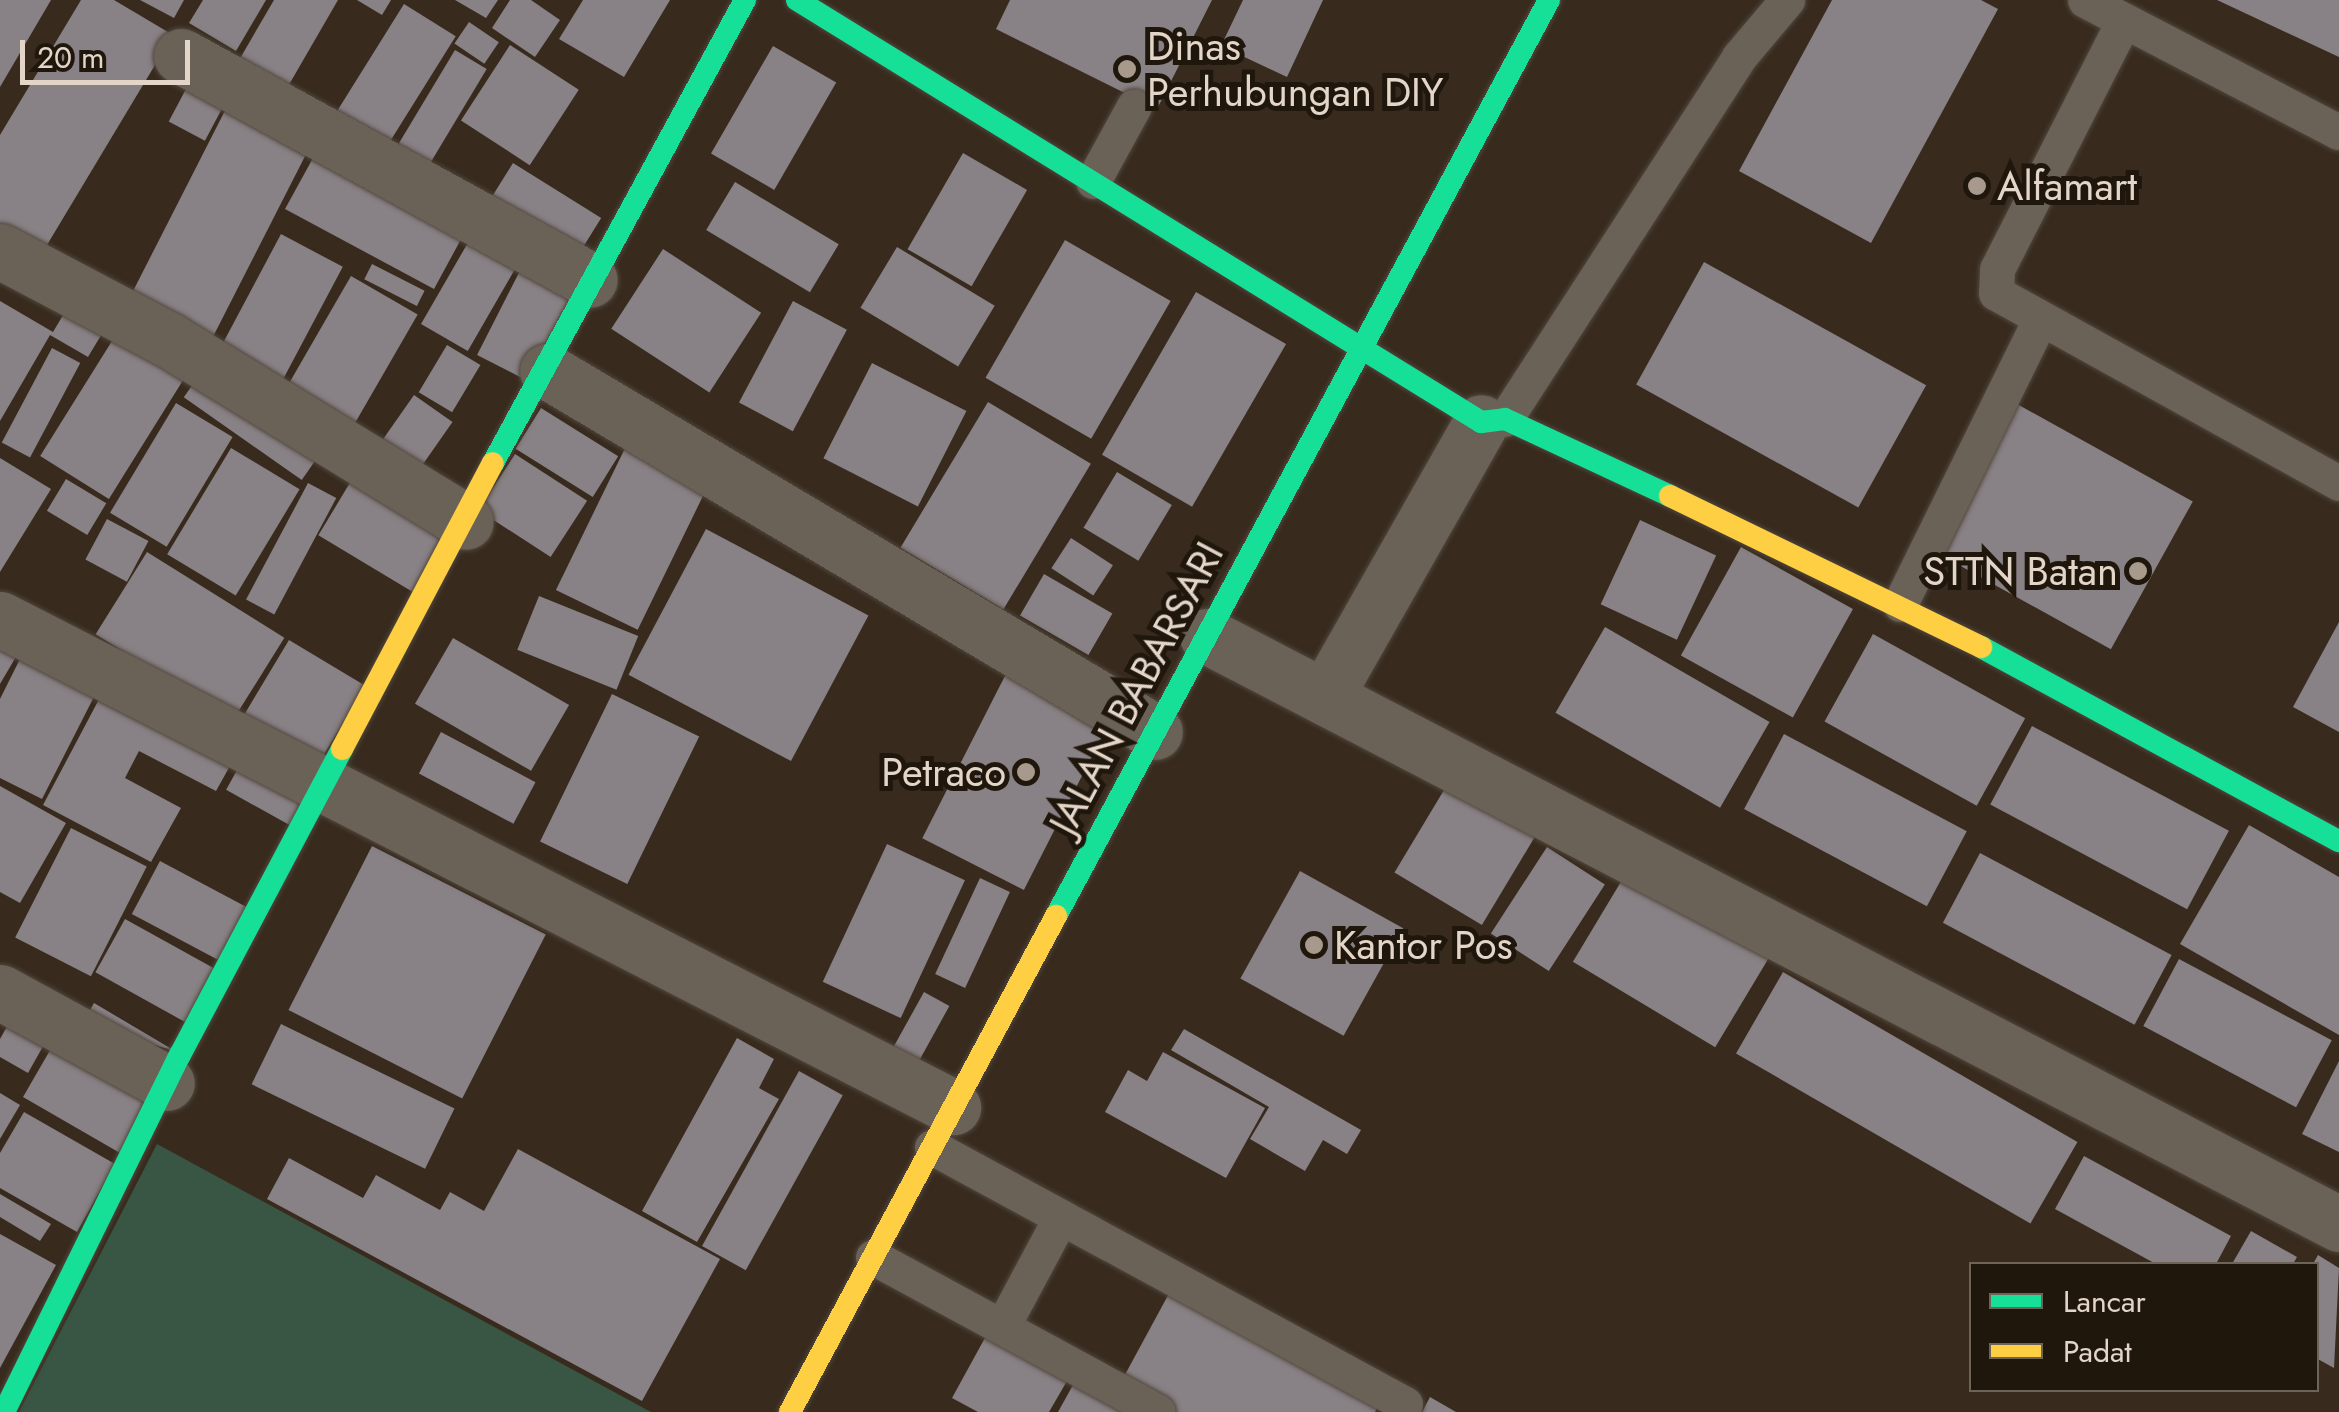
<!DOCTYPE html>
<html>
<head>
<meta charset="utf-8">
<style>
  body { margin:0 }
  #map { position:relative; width:2339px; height:1412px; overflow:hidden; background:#382b1e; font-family:Jost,sans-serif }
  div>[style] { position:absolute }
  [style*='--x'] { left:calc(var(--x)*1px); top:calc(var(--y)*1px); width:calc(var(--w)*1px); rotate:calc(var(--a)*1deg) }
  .green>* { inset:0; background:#395544 }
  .building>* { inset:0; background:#888185; transform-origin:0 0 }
  .roads { filter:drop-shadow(0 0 2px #51463c) drop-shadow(0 0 2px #51463c) }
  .lane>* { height:35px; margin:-17.5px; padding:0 17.5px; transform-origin:17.5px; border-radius:17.5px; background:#6a6157 }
  .street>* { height:55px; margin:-27.5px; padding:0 27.5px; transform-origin:27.5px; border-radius:27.5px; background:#6a6157 }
  .fast>* { height:22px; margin:-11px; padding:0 11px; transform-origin:11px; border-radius:11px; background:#16e098 }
  .slow>* { height:22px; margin:-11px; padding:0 11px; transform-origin:11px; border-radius:11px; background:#ffcf43 }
  .dots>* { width:28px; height:28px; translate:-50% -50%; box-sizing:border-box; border:5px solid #20170c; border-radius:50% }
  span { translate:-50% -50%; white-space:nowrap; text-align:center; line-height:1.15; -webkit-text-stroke:10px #20170c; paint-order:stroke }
  .poi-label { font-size:40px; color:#e3d5c7 }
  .left { translate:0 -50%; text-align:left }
  .right { translate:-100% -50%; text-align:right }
  .street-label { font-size:40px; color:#e3d5c7 }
  .legend { position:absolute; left:1969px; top:1262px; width:350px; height:130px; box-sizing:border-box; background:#20170c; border:2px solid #6e6357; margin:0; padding:12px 18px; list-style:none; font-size:30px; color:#e3d5c7 }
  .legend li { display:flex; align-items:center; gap:20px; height:50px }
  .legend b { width:50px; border:2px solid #6e6357 }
  .scale { position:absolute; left:20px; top:40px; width:170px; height:45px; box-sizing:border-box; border:5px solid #e3d5c7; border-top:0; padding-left:12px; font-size:30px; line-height:35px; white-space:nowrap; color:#e3d5c7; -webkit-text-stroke:8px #20170c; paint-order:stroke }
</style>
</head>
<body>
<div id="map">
  <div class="green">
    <i style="clip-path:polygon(157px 1144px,651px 1412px,19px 1412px)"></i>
  </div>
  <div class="building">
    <i style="clip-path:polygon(0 0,51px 0,0 87px)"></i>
    <i style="clip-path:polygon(81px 0,114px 0,173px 35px,35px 265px,0 244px,0 135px)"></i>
    <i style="clip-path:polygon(140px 0,184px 0,174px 18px)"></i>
    <i style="clip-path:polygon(203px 0,266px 0,236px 51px,189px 23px)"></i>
    <i style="clip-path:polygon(274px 0,338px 0,283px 95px,235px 67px)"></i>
    <i style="clip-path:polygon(357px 0,391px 0,382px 15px)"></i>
    <i style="clip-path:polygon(455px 0,498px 0,486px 18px)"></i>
    <i style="clip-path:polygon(510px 0,531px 0,560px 20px,535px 57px,492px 28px)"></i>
    <i style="clip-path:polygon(583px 0,670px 0,624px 77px,559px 39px)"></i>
    <i style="clip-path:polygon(1010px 0,1212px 0,1157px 109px,996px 29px)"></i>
    <i style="clip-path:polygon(1243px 0,1323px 0,1287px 77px,1221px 46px)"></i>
    <i style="clip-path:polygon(1832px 0,1981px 0,1998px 9px,1871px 243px,1739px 171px)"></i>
    <i style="clip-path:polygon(2217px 0,2339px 0,2339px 57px)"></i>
    <i style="left:404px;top:4px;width:61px;height:130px;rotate:32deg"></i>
    <i style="left:469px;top:22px;width:36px;height:26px;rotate:34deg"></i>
    <i style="left:510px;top:45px;width:82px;height:90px;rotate:33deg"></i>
    <i style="left:773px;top:46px;width:73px;height:124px;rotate:30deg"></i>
    <i style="left:455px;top:50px;width:37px;height:120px;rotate:31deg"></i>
    <i style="left:195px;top:72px;width:41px;height:56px;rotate:28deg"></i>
    <i style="left:235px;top:91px;width:92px;height:233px;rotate:27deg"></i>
    <i style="clip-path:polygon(324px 138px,466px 230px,434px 289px,285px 209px)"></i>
    <i style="left:963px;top:153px;width:74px;height:111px;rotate:30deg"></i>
    <i style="left:513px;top:163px;width:104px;height:45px;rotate:32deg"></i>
    <i style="left:735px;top:182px;width:121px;height:56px;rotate:31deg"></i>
    <i style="left:477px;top:227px;width:54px;height:112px;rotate:30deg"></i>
    <i style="left:281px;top:234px;width:70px;height:136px;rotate:28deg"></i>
    <i style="left:1065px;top:240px;width:122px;height:159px;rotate:30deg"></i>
    <i style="left:897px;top:247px;width:114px;height:71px;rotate:31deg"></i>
    <i style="left:663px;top:249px;width:117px;height:95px;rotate:33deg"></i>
    <i style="left:527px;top:257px;width:57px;height:110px;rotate:27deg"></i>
    <i style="left:1704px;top:262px;width:254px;height:140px;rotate:29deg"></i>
    <i style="left:372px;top:264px;width:59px;height:17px;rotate:27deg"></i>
    <i style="left:351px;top:276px;width:77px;height:134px;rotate:30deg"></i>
    <i style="left:1196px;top:292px;width:104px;height:188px;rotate:30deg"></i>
    <i style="clip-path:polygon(72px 300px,109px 322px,88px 357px,50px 335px,0 421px,0 301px,53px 332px)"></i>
    <i style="left:793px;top:301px;width:61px;height:115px;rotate:28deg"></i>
    <i style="left:117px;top:333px;width:81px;height:145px;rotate:32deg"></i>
    <i style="left:447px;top:345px;width:39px;height:55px;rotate:31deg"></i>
    <i style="left:52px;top:348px;width:32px;height:107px;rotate:28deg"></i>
    <i style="left:872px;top:363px;width:106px;height:107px;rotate:27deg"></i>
    <i style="left:205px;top:367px;width:144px;height:37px;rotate:35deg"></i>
    <i style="left:414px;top:395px;width:47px;height:61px;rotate:35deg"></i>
    <i style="left:988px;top:402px;width:120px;height:170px;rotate:31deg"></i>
    <i style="left:176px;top:403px;width:66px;height:128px;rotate:31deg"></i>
    <i style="left:2017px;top:404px;width:201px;height:169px;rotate:29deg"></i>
    <i style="left:541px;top:408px;width:91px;height:48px;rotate:32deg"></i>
    <i style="left:630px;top:438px;width:91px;height:169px;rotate:26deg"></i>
    <i style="left:231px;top:448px;width:80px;height:124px;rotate:31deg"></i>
    <i style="left:515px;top:454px;width:86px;height:67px;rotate:33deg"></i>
    <i style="clip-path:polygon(0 458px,51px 489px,0 572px)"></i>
    <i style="left:357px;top:471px;width:116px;height:75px;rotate:31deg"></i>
    <i style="left:1117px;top:472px;width:64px;height:65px;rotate:31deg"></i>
    <i style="left:66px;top:479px;width:47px;height:37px;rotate:31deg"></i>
    <i style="left:308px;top:483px;width:32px;height:132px;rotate:28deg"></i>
    <i style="left:107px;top:519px;width:47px;height:46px;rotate:28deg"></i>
    <i style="left:1640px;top:520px;width:84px;height:93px;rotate:25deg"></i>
    <i style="left:706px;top:529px;width:184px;height:165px;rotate:28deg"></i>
    <i style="left:1071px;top:538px;width:50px;height:36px;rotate:33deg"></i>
    <i style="left:1741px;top:547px;width:128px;height:124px;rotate:29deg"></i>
    <i style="left:147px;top:552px;width:162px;height:97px;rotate:32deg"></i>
    <i style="left:1044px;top:574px;width:79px;height:48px;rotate:30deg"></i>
    <i style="left:539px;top:596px;width:107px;height:58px;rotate:22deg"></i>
    <i style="clip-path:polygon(2339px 622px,2339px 732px,2293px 707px)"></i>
    <i style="left:1605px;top:627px;width:190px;height:99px;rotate:30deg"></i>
    <i style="left:1873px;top:634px;width:174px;height:100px;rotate:29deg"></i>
    <i style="clip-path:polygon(0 637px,27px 638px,0 684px)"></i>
    <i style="left:453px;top:638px;width:134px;height:76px;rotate:30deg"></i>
    <i style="left:289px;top:640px;width:89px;height:90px;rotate:31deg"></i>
    <i style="clip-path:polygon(25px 649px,100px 685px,42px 799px,0 778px,0 699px)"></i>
    <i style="left:1009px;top:668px;width:114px;height:191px;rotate:27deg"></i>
    <i style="clip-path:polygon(105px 688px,235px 757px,216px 791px,139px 751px,125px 778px,181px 808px,151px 862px,43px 805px)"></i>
    <i style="left:612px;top:694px;width:97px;height:164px;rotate:26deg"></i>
    <i style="left:2032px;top:726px;width:223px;height:89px;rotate:28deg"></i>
    <i style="left:441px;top:732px;width:107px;height:47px;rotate:28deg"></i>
    <i style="left:1784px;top:734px;width:207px;height:85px;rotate:28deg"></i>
    <i style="left:246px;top:754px;width:73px;height:41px;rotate:29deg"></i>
    <i style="left:1447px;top:785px;width:102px;height:102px;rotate:31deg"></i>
    <i style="clip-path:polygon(0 786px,66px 823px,20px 903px,0 892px)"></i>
    <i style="clip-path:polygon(2249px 825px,2339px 877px,2339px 1035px,2180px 944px)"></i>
    <i style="left:71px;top:828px;width:85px;height:123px;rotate:27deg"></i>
    <i style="left:887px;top:844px;width:86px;height:152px;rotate:25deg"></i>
    <i style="left:372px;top:846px;width:195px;height:184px;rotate:27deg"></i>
    <i style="left:1547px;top:847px;width:69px;height:103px;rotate:33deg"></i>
    <i style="left:1980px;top:853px;width:217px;height:79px;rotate:28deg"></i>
    <i style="left:160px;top:861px;width:107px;height:60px;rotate:28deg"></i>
    <i style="left:1628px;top:870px;width:166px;height:107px;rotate:31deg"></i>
    <i style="left:1300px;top:871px;width:118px;height:123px;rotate:29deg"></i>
    <i style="left:980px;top:878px;width:33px;height:106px;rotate:25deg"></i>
    <i style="left:125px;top:919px;width:111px;height:61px;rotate:29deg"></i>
    <i style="left:2179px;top:959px;width:173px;height:76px;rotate:28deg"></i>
    <i style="left:1783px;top:972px;width:340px;height:94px;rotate:30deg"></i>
    <i style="left:924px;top:992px;width:29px;height:73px;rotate:29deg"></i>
    <i style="clip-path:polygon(94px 1003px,175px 1051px,82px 1024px)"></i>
    <i style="clip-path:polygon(19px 1005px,55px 1025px,28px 1073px,0 1057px,0 1039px)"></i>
    <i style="left:281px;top:1024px;width:193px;height:67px;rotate:26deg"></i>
    <i style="clip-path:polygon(1184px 1029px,1361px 1130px,1347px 1154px,1323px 1140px,1305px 1171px,1250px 1139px,1269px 1107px,1171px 1050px)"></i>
    <i style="left:60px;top:1033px;width:113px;height:74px;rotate:30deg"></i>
    <i style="clip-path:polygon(737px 1038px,774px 1059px,759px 1088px,779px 1099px,697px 1242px,642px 1211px)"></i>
    <i style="clip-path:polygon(1163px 1052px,1265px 1108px,1226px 1178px,1105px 1112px,1128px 1070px,1147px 1081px)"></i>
    <i style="clip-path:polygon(2339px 1061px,2339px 1152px,2302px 1134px)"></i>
    <i style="left:799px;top:1071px;width:50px;height:200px;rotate:29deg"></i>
    <i style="clip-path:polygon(0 1093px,20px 1105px,0 1139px)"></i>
    <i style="clip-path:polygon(24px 1112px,115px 1164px,77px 1232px,0 1188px,0 1153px)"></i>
    <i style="clip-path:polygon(518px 1149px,720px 1259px,642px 1401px,267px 1199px,289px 1158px,363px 1198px,376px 1175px,440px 1210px,450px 1192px,484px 1211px)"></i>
    <i style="clip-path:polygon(2084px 1156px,2231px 1236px,2216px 1264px,2156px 1264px,2055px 1209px)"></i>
    <i style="clip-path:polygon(0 1194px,51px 1224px,40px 1241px,0 1217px)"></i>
    <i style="clip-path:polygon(2251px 1231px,2297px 1257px,2293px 1264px,2232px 1264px)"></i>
    <i style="clip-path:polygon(0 1234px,56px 1265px,0 1368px)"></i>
    <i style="clip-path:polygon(2318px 1255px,2339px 1268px,2334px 1368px,2316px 1358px,2313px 1264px)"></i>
    <i style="clip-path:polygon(1172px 1288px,1381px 1402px,1375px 1412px,1177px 1412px,1121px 1382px)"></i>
    <i style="clip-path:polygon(986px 1336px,1067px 1381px,1049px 1412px,978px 1412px,952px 1398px)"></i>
    <i style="clip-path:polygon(1073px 1385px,1122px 1412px,1058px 1412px)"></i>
    <i style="clip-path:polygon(1430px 1397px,1456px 1412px,1422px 1412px)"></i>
  </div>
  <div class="roads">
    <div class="lane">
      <i style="--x:2085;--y:0;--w:286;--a:27.5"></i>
      <i style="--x:2123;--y:22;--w:277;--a:117"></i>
      <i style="--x:1997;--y:269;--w:24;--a:92"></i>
      <i style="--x:1996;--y:293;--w:392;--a:29"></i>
      <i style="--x:1093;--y:181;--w:85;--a:-61.3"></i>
      <i style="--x:1505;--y:419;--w:431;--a:-57.1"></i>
      <i style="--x:1739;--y:57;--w:75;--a:-49.9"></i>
      <i style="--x:1900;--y:604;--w:318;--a:-63.8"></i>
      <i style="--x:932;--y:1147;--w:538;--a:28.52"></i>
      <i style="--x:1405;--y:1404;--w:9;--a:117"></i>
      <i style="--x:873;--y:1257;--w:324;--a:28.5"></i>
      <i style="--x:1002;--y:1327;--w:125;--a:-61.8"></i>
    </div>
    <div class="street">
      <i style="--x:181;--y:56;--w:466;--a:28.7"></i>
      <i style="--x:0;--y:251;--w:191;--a:27.8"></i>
      <i style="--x:169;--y:340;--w:348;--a:31.5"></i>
      <i style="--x:547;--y:371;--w:707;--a:30.7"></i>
      <i style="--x:0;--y:619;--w:1071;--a:27.12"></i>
      <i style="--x:1207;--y:636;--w:1276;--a:27.45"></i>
      <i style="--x:1325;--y:697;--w:316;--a:-60.4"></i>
      <i style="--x:0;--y:992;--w:190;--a:28.6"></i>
    </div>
    <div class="fast">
      <i style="--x:797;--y:0;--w:804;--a:31.67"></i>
      <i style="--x:1481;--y:422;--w:24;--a:-7"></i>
      <i style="--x:1505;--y:419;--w:182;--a:25"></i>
      <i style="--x:493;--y:463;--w:527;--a:-61.44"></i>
      <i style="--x:1981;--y:647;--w:407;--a:28.5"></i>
      <i style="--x:1056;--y:916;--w:1040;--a:-61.71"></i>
      <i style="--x:4;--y:1412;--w:398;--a:-63.8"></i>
      <i style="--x:180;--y:1055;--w:346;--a:-62.1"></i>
    </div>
    <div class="slow">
      <i style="--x:1670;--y:496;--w:346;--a:25.9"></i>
      <i style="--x:342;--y:749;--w:323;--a:-62.2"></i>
      <i style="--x:790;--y:1412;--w:563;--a:-61.8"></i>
    </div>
  </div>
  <div class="dots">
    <i style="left:1127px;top:69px;background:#a79a8c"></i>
    <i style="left:1977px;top:186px;background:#a79a8c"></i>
    <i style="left:2138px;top:571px;background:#a79a8c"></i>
    <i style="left:1026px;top:772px;background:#a79a8c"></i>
    <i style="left:1314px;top:945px;background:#a79a8c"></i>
  </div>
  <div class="poi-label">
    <span class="left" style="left:1147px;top:69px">Dinas<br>Perhubungan DIY</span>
    <span class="left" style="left:1997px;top:186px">Alfamart</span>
    <span class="right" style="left:2118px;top:571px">STTN Batan</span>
    <span class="right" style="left:1006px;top:772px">Petraco</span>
    <span class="left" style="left:1334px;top:945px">Kantor Pos</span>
  </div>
  <div class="street-label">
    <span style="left:1136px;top:688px;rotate:-62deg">JALAN BABARSARI</span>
  </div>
  <ul class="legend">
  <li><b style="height:12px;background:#16e098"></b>Lancar</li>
  <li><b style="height:12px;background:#ffcf43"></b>Padat</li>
  </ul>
  <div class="scale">20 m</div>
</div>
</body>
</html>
